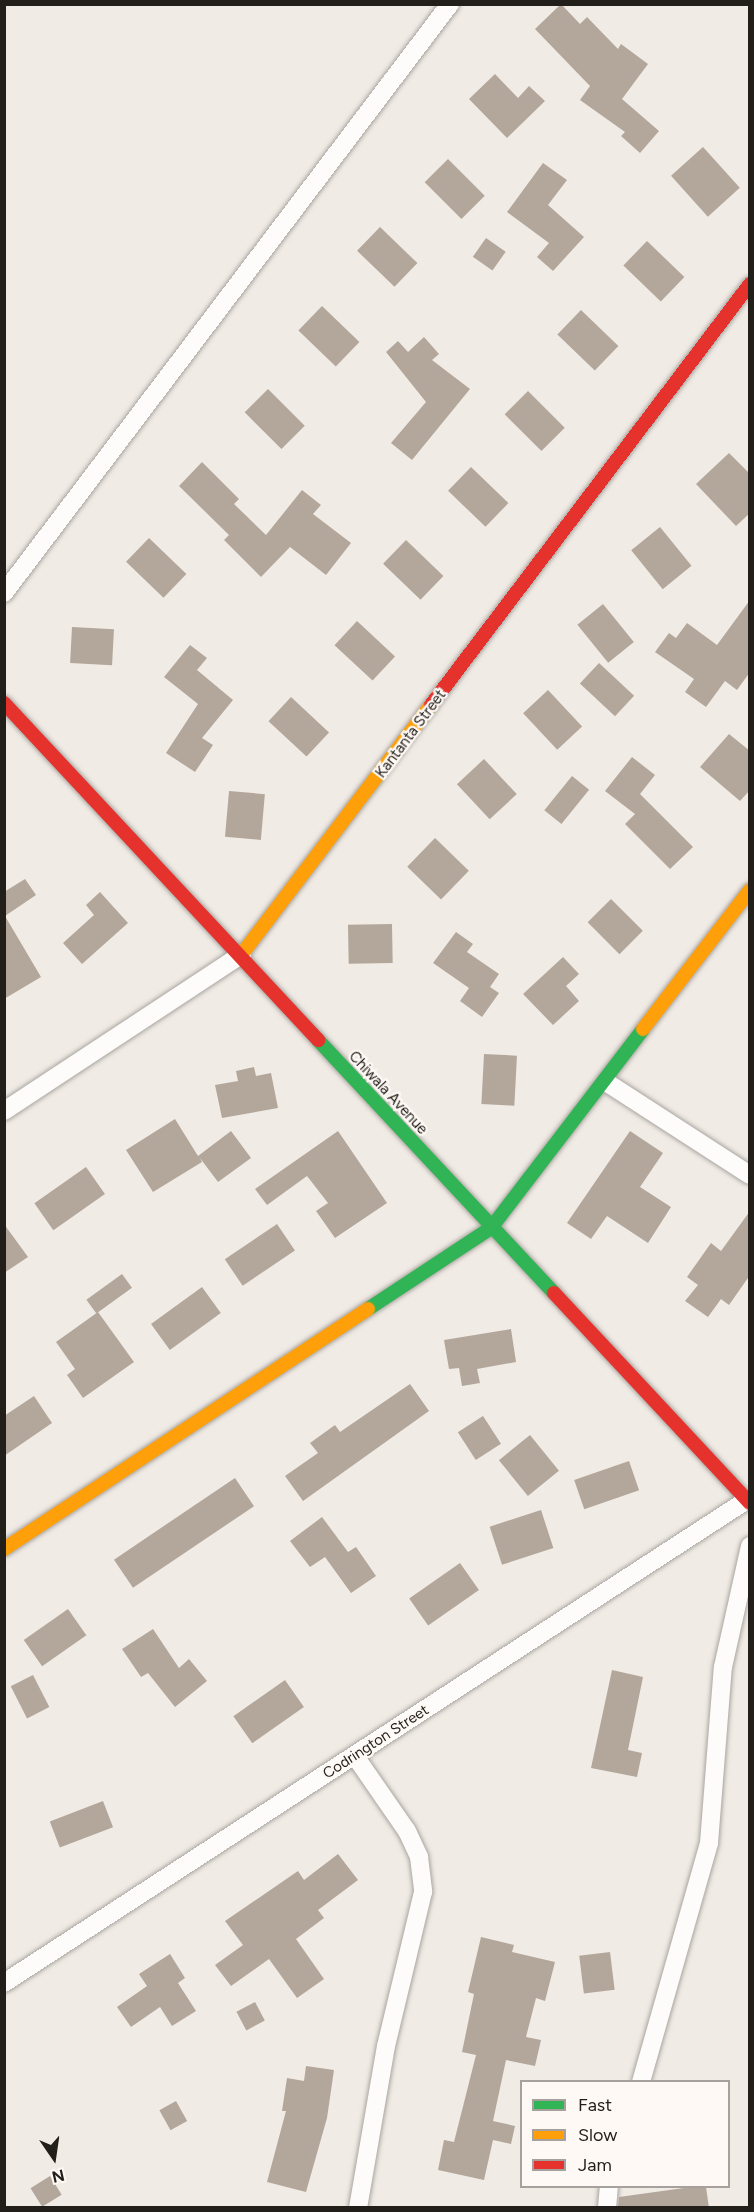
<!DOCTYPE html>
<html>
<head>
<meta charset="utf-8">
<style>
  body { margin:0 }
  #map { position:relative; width:754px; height:2212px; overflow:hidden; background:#f1ebe5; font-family:Figtree,sans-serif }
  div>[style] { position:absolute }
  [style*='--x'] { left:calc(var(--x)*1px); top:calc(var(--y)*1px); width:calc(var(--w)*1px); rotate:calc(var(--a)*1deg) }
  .building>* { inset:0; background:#b3a79b; transform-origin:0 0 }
  .roads { filter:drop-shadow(0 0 2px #a9a5a0) drop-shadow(0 0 2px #a9a5a0) }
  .street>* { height:18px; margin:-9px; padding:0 9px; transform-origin:9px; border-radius:9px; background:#fdfcfb }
  .fast>* { height:14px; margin:-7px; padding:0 7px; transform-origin:7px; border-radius:7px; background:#30b455 }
  .slow>* { height:14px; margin:-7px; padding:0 7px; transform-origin:7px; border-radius:7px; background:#ff9f0a }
  .jam>* { height:14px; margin:-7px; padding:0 7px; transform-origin:7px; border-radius:7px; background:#e5322d }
  span { translate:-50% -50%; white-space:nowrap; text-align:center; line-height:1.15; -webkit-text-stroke:4.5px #fef9f5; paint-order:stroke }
  .street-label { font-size:15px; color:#221e1a }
  .frame { position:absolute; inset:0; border:6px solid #221e1a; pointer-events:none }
  .legend { position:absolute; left:520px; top:2080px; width:210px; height:108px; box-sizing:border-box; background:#fef9f5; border:2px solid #a6a19d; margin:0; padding:8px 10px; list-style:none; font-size:18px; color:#221e1a }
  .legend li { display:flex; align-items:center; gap:12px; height:30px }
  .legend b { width:30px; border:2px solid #a6a19d }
  .north { position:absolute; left:24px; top:2128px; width:60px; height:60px; -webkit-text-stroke:4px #fef9f5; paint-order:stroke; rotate:167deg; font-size:16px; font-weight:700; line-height:24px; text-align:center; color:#221e1a }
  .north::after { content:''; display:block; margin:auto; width:21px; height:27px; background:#221e1a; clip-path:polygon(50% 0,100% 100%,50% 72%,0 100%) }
</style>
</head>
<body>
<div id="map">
  <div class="building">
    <i style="clip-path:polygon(561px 4px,580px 24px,587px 17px,618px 49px,621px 44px,648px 64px,622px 99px,659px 131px,640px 153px,621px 136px,625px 132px,580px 100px,590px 86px,535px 29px)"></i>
    <i style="clip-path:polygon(495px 74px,518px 98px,529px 86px,545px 101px,507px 138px,469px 99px)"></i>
    <i style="left:703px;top:147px;width:55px;height:43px;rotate:48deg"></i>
    <i style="left:448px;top:159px;width:52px;height:33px;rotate:45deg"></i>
    <i style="clip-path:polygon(543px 163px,567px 180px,548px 205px,584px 237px,553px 271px,537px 257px,549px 243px,507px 212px)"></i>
    <i style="left:380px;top:227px;width:52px;height:33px;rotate:44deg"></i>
    <i style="left:486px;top:238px;width:24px;height:23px;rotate:35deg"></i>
    <i style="left:647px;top:241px;width:52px;height:34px;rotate:44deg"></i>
    <i style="left:322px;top:306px;width:52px;height:34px;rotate:44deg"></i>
    <i style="left:581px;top:310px;width:52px;height:34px;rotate:44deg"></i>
    <i style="clip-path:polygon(424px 337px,439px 354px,432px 360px,470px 389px,412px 460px,391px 443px,426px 402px,386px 352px,398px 341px,408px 352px)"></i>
    <i style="left:268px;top:389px;width:52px;height:33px;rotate:45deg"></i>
    <i style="left:528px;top:391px;width:52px;height:33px;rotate:45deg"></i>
    <i style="clip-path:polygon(729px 453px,750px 474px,750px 513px,736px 526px,696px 484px)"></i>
    <i style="clip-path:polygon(202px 462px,239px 499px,234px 504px,266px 535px,302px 490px,321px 505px,313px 514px,351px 543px,326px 575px,290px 547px,261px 577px,224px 540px,229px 535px,179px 486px)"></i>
    <i style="left:471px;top:467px;width:52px;height:33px;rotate:44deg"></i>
    <i style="left:660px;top:527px;width:50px;height:37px;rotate:51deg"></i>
    <i style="left:149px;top:538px;width:52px;height:33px;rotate:44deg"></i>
    <i style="left:406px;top:540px;width:52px;height:33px;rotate:44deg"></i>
    <i style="clip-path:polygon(750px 600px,750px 672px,737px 690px,725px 681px,706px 707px,685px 692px,694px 679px,655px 652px,669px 633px,676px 638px,687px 623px,717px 645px)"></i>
    <i style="left:603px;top:604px;width:49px;height:33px;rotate:51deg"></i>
    <i style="left:357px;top:621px;width:52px;height:33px;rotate:43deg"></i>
    <i style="left:72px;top:627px;width:42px;height:36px;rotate:3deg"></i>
    <i style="clip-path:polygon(190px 645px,207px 658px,197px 670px,233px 700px,202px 738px,213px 745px,195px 772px,166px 753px,198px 704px,164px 677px)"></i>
    <i style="left:599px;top:663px;width:48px;height:28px;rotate:43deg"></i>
    <i style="left:548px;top:690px;width:50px;height:34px;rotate:47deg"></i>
    <i style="left:291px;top:697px;width:52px;height:33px;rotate:43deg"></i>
    <i style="clip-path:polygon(729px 734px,750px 751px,750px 790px,740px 801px,700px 767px)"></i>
    <i style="clip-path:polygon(632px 757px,655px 775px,640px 794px,693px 847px,670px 869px,625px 824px,635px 814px,605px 791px)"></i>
    <i style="left:484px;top:759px;width:48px;height:37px;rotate:47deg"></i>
    <i style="left:572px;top:776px;width:22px;height:44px;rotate:39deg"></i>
    <i style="left:229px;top:791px;width:36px;height:46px;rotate:5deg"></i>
    <i style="left:435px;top:838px;width:47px;height:40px;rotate:44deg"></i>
    <i style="clip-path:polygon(25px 879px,36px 895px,5px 916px,41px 977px,4px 999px,4px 892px)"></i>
    <i style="clip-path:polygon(100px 892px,128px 923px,82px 964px,63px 943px,94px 915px,86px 905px)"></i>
    <i style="left:611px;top:899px;width:45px;height:33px;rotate:45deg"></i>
    <i style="left:392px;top:924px;width:39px;height:44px;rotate:89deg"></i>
    <i style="clip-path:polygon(456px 932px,473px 944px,467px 952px,499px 974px,490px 987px,499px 993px,482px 1017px,460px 1001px,469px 988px,433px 963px)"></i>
    <i style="clip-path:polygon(563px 957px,579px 974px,566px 986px,579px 1001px,553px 1025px,523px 994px)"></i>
    <i style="left:484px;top:1054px;width:33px;height:50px;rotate:3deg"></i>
    <i style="clip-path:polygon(254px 1067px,256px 1076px,271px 1073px,278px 1108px,222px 1118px,215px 1085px,238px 1081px,236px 1071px)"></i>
    <i style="clip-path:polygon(175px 1119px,198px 1156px,231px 1131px,251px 1158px,218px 1182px,200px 1158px,202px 1162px,153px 1192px,126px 1150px)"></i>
    <i style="clip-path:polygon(338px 1131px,387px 1203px,335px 1238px,316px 1211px,328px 1203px,307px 1176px,267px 1205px,255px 1189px)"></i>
    <i style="clip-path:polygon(630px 1131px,663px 1153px,640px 1187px,671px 1207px,648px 1243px,607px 1216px,591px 1239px,567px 1223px)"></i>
    <i style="left:86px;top:1167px;width:33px;height:63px;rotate:55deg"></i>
    <i style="clip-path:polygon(750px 1211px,750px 1275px,729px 1305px,721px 1299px,708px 1317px,685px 1301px,698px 1285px,687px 1277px,711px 1243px,721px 1251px)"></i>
    <i style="clip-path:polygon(4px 1224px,28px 1257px,4px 1273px)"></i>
    <i style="left:277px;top:1224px;width:32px;height:63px;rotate:56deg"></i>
    <i style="left:122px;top:1274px;width:17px;height:44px;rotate:54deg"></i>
    <i style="left:202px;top:1287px;width:32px;height:63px;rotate:54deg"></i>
    <i style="clip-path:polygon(98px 1312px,134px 1362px,83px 1398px,67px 1375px,75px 1369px,56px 1342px)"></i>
    <i style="clip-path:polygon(511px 1329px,516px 1362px,477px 1369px,480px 1383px,462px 1386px,459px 1368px,449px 1369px,444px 1340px)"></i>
    <i style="clip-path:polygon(410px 1384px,429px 1411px,303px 1501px,285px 1476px,318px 1453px,310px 1443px,335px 1425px,340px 1432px)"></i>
    <i style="clip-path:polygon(34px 1396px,52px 1423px,4px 1456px,4px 1416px)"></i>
    <i style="left:483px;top:1416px;width:33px;height:30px;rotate:57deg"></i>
    <i style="left:530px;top:1435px;width:46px;height:40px;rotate:51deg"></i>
    <i style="left:629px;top:1461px;width:31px;height:58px;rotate:71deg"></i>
    <i style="left:235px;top:1478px;width:34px;height:146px;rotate:56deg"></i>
    <i style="left:541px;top:1510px;width:40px;height:54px;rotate:72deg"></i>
    <i style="clip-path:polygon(322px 1517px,348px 1552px,356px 1547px,376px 1576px,351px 1593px,325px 1557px,310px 1567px,290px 1541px)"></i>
    <i style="left:460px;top:1563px;width:33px;height:62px;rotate:55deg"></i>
    <i style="left:68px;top:1609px;width:32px;height:54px;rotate:55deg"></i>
    <i style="clip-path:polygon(153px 1629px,179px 1668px,189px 1659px,207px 1681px,175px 1707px,148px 1673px,141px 1677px,122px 1649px)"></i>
    <i style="clip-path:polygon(612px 1670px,643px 1677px,628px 1750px,642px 1753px,637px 1777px,591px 1768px)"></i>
    <i style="left:33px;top:1675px;width:36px;height:25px;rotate:63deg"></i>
    <i style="left:285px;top:1680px;width:33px;height:63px;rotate:55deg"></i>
    <i style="left:103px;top:1801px;width:28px;height:57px;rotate:69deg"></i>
    <i style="clip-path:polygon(338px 1854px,358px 1880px,318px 1910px,324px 1918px,296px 1939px,324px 1979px,297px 1998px,269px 1959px,231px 1986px,215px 1965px,243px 1945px,225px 1921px,298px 1871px,304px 1880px)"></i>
    <i style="clip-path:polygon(481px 1937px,514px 1945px,512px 1952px,555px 1962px,545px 2001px,536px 1998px,526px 2037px,541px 2040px,535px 2066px,506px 2060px,493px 2121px,515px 2126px,511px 2144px,493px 2140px,484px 2180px,438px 2170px,444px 2140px,454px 2142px,476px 2055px,462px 2052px,474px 1994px,468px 1992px)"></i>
    <i style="left:610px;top:1952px;width:38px;height:31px;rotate:83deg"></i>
    <i style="clip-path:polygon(170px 1954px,185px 1978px,178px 1983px,196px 2011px,172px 2026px,160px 2007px,131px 2027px,117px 2007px,147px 1986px,139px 1974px)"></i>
    <i style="left:255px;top:2002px;width:21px;height:21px;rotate:62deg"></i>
    <i style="clip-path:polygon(306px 2066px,334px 2070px,327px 2118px,306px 2192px,267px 2182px,286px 2111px,282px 2111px,287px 2078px,304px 2081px)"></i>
    <i style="left:176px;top:2101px;width:23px;height:19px;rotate:61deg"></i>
    <i style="left:50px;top:2176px;width:22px;height:23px;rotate:58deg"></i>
    <i style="clip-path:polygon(691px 2187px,706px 2187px,709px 2208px,618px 2208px,619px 2197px)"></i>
  </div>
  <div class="roads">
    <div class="street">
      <i style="--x:4;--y:593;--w:739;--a:-52.87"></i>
      <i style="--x:606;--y:1082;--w:171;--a:32.9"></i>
      <i style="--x:4;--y:1111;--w:285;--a:-33.4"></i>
      <i style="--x:355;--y:1756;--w:91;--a:55.3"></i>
      <i style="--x:407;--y:1831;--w:29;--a:65"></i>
      <i style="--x:419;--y:1857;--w:35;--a:83"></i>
      <i style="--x:423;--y:1892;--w:158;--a:103.5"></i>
      <i style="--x:386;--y:2046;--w:164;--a:99.8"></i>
      <i style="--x:4;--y:1983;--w:886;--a:-33.03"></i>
      <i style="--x:641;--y:2082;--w:248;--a:-74.1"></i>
      <i style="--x:709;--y:1843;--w:177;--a:-85.5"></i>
      <i style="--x:723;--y:1667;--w:124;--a:-77.4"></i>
      <i style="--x:607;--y:2208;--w:22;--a:-85"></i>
    </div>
    <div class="fast">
      <i style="--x:318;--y:1040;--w:346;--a:47"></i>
      <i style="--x:368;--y:1309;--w:147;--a:-33.4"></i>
      <i style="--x:491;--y:1228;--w:250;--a:-52.6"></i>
    </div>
    <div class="slow">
      <i style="--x:242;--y:954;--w:313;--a:-52.8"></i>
      <i style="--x:643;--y:1029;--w:175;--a:-52.4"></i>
      <i style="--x:4;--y:1549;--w:436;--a:-33.4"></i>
    </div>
    <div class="jam">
      <i style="--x:4;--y:703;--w:461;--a:47"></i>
      <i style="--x:431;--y:705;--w:528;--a:-52.85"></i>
      <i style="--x:554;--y:1293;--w:287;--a:47"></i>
    </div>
  </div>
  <div class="street-label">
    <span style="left:411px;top:734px;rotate:-53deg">Kantanta Street</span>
    <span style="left:388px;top:1093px;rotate:47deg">Chiwala Avenue</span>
    <span style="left:376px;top:1742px;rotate:-33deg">Codrington Street</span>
  </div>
  <div class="frame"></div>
  <ul class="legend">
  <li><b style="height:8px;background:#30b455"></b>Fast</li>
  <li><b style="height:8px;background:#ff9f0a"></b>Slow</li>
  <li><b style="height:8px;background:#e5322d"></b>Jam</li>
  </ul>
  <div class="north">N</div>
</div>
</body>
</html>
